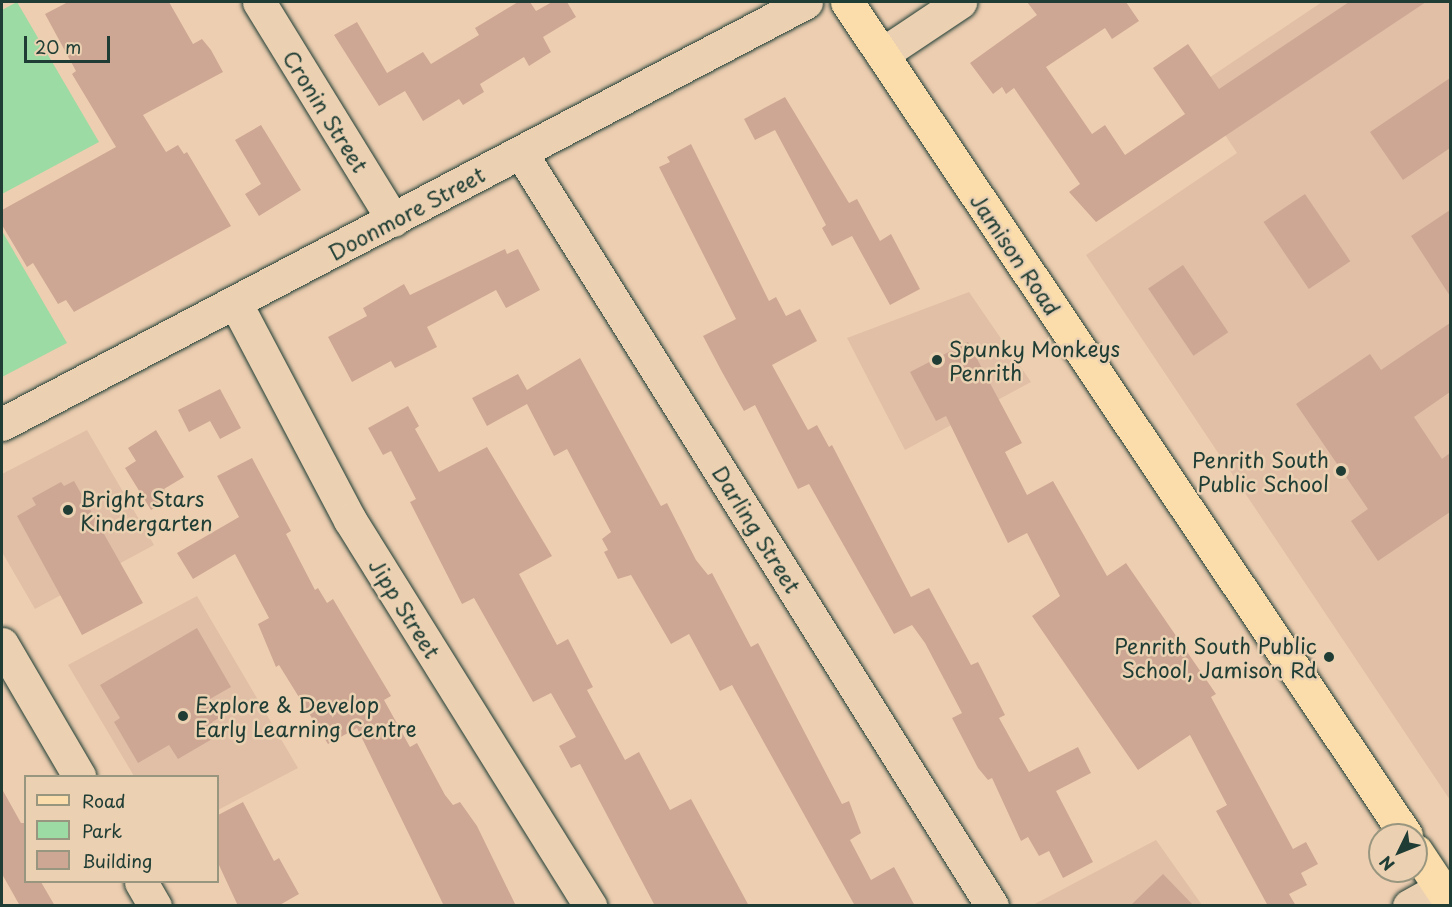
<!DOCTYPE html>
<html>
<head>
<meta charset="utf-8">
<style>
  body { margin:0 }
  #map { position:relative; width:1452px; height:907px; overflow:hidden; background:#eeceb1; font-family:"Playpen Sans",sans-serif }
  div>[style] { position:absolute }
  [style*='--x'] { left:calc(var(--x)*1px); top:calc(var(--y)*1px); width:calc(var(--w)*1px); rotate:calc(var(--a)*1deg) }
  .built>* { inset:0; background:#e0bfa6 }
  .green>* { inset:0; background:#9cdba3 }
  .building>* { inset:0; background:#cda794; transform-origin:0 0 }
  .roads { filter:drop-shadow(0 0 2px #1f3d34) drop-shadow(0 0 2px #1f3d34) }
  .minor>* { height:33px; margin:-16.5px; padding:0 16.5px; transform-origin:16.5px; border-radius:16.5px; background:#ebd1b2 }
  .major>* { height:33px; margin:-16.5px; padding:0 16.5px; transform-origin:16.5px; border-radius:16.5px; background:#fbddab }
  .dots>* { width:16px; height:16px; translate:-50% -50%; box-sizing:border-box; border:3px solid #ebd1b2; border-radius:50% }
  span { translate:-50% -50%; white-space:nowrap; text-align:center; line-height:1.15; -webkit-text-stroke:5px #ebd1b2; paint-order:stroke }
  .street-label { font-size:21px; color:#1f3d34 }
  .poi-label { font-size:21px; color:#1f3d34 }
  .left { translate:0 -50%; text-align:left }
  .right { translate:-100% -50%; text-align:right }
  .frame { position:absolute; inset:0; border:3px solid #1f3d34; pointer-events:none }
  .legend { position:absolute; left:24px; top:775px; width:195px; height:108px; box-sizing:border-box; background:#ebd1b2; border:2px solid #999680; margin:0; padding:8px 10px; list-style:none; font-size:18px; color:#1f3d34 }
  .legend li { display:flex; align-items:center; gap:12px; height:30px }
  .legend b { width:30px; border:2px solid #999680 }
  .north { position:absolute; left:1368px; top:823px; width:60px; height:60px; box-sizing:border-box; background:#ebd1b2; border:2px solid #999680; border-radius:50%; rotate:227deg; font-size:16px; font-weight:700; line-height:24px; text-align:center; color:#1f3d34 }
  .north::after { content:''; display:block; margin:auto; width:21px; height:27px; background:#1f3d34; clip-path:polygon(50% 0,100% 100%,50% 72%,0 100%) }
  .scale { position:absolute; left:24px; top:36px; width:86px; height:27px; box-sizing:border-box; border:3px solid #1f3d34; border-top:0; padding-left:8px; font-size:18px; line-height:21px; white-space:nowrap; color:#1f3d34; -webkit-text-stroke:4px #ebd1b2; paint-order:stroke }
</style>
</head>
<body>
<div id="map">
  <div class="built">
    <i style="clip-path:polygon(1322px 2px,1450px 2px,1450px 800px,1086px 255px,1237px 153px,1194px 88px)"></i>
    <i style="clip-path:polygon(969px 292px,1031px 382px,905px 450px,847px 338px)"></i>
    <i style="clip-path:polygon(87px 430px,154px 545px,35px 609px,2px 552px,2px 474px)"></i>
    <i style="clip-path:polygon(197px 596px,298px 768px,218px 810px,218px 776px,134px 776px,68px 665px)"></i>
    <i style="clip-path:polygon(1156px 840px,1202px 905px,1031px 906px)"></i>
  </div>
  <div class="green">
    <i style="clip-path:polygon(17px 2px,99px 142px,2px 194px,2px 10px)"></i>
    <i style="clip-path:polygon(2px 231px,67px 343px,2px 377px)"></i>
  </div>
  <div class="building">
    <i style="clip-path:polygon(68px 2px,169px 2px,193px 44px,202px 39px,211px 50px,223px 72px,143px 115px,166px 152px,178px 145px,184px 154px,187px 152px,231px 226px,74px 312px,66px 300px,58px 304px,33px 263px,27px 267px,2px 225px,2px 210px,116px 147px,72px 74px,76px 71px,45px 14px)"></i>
    <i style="clip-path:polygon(518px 2px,530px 2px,536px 11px,552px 2px,567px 2px,576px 17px,543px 37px,551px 52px,529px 66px,524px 57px,480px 84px,484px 92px,463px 105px,459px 99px,423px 121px,405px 91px,379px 106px,334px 35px,357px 22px,387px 73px,423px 52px,431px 64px,479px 35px,475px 28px)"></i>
    <i style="clip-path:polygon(1027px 2px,1126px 2px,1139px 21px,1112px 39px,1105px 28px,1046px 67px,1092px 134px,1105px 125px,1125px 155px,1185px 114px,1153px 68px,1188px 44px,1219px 89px,1349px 2px,1426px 2px,1096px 222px,1069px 192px,1080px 184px,1014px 88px,1006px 94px,1002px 87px,993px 94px,970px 63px,1037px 15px)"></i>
    <i style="clip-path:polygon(1450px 78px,1450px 148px,1403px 180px,1370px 132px)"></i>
    <i style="clip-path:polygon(785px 97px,849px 203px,857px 199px,880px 241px,891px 234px,920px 289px,890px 305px,852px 236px,832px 246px,822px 228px,826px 225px,775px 130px,755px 140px,744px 119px)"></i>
    <i style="clip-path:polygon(261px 125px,301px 190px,259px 216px,245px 194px,261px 184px,235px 140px)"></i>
    <i style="clip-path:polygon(691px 144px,769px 301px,776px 297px,786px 316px,800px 309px,817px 341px,772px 365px,808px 430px,817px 425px,829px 447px,832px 445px,911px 597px,929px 588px,971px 665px,978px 662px,1005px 715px,999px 718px,1029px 772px,1078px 747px,1091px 773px,1056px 791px,1093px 862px,1063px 878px,1049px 851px,1039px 856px,1028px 837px,1021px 841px,992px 778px,988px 780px,978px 768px,952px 718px,962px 713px,925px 643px,912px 625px,894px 634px,809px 484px,798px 489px,755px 405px,744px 411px,722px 372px,703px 336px,736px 319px,659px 167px,670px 162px,667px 157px)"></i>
    <i style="left:1305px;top:194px;width:81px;height:50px;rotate:56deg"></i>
    <i style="clip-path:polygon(1450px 210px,1450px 296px,1411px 236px)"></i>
    <i style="clip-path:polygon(505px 249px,507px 254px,518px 249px,540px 290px,506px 308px,496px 290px,427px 327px,437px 347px,395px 368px,391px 361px,352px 382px,328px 337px,367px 316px,363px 308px,404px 284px,410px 295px)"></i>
    <i style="left:1183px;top:265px;width:81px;height:42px;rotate:56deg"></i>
    <i style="clip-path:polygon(1450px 323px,1450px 392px,1414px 417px,1442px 459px,1450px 453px,1450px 512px,1378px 561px,1351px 521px,1368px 509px,1296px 404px,1370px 354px,1381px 370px)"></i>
    <i style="clip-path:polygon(968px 342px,1022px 443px,1005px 452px,1027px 495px,1053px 481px,1107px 576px,1126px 563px,1216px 694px,1211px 697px,1293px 849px,1306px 842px,1318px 864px,1301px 873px,1307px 885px,1289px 894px,1296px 906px,1268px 906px,1216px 811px,1227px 805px,1190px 735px,1138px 770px,1032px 616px,1060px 596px,1027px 533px,1008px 543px,946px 416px,936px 421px,910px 372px)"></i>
    <i style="clip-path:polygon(580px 358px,661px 506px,667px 503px,696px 560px,708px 575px,712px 573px,751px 647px,758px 643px,842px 804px,849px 801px,861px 833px,850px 840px,871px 880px,894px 867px,915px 906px,855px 906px,732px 685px,720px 691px,689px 634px,671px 644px,631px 575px,618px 579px,604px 552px,608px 550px,602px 539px,611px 532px,567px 449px,554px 456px,527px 404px,487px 426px,472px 398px,518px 374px,527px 390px)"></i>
    <i style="clip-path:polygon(220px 389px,241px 428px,220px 439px,210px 421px,189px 432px,178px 410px)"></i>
    <i style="clip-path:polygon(408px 406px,419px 426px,415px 429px,439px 472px,487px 447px,552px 556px,519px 574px,557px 645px,568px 639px,593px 687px,587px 690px,625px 760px,639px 752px,670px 810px,691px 799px,749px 906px,655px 906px,580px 764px,571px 768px,559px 746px,576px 737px,551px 693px,533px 702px,474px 598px,462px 604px,410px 502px,416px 499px,391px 451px,383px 455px,368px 428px)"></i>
    <i style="clip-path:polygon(156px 430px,184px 477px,164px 489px,170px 499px,151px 510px,125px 468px,136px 461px,128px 448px)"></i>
    <i style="clip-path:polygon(252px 458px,291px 531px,286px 534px,315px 590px,318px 588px,327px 603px,333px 599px,391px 696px,384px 700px,410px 747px,417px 743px,445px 795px,453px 805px,460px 802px,477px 826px,516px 906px,444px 906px,357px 728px,328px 744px,279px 665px,276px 667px,258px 624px,269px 618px,235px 554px,193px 579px,177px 553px,239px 517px,217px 476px)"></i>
    <i style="clip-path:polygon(74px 481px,143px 603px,82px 635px,17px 516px,36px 505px,32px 498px,61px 482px,64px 486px)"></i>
    <i style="clip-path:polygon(197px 628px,231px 687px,210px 699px,221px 717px,212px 722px,219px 735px,178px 759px,169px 745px,138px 763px,114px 722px,120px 718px,100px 685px)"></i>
    <i style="clip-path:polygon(2px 789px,21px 823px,26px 823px,26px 882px,41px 882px,55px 906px,20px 906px,2px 874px)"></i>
    <i style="clip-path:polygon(243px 802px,274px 861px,279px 858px,299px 894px,278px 906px,238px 906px,218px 863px,218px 815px)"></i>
    <i style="clip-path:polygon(1163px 874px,1194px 906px,1130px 906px)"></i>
  </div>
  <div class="roads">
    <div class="minor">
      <i style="--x:259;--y:2;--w:256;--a:58.4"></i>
      <i style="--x:882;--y:54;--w:94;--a:-33.7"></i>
      <i style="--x:521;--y:153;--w:888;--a:57.97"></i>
      <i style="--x:235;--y:302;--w:246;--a:62.2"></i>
      <i style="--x:350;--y:520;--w:455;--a:58.1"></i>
      <i style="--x:2;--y:424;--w:908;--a:-27.69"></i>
      <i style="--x:2;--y:644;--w:153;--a:59.7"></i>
      <i style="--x:141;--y:882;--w:28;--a:60"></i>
      <i style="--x:1409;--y:906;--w:37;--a:-29"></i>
    </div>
    <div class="major">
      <i style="--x:847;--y:2;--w:1003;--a:56.14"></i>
      <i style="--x:1416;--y:851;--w:61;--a:56.3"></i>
    </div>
  </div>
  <div class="dots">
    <i style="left:937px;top:360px;background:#1f3d34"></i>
    <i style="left:1341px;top:471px;background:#1f3d34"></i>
    <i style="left:68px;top:510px;background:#1f3d34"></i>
    <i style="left:1329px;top:657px;background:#1f3d34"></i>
    <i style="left:183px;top:716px;background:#1f3d34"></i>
  </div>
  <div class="street-label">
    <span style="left:326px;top:111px;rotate:58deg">Cronin Street</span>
    <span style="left:406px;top:213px;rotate:-28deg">Doonmore Street</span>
    <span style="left:1016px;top:254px;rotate:56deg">Jamison Road</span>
    <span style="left:757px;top:529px;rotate:58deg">Darling Street</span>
    <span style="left:405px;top:608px;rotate:58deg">Jipp Street</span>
  </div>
  <div class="poi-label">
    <span class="left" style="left:949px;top:360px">Spunky Monkeys<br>Penrith</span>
    <span class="right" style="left:1329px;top:471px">Penrith South<br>Public School</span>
    <span class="left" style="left:80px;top:510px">Bright Stars<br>Kindergarten</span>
    <span class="right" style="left:1317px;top:657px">Penrith South Public<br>School, Jamison Rd</span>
    <span class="left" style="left:195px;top:716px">Explore &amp; Develop<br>Early Learning Centre</span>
  </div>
  <div class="frame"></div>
  <ul class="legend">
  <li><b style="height:8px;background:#fbddab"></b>Road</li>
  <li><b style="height:16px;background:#9cdba3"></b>Park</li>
  <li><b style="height:16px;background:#cda794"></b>Building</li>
  </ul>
  <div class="north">N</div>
  <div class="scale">20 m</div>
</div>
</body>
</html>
